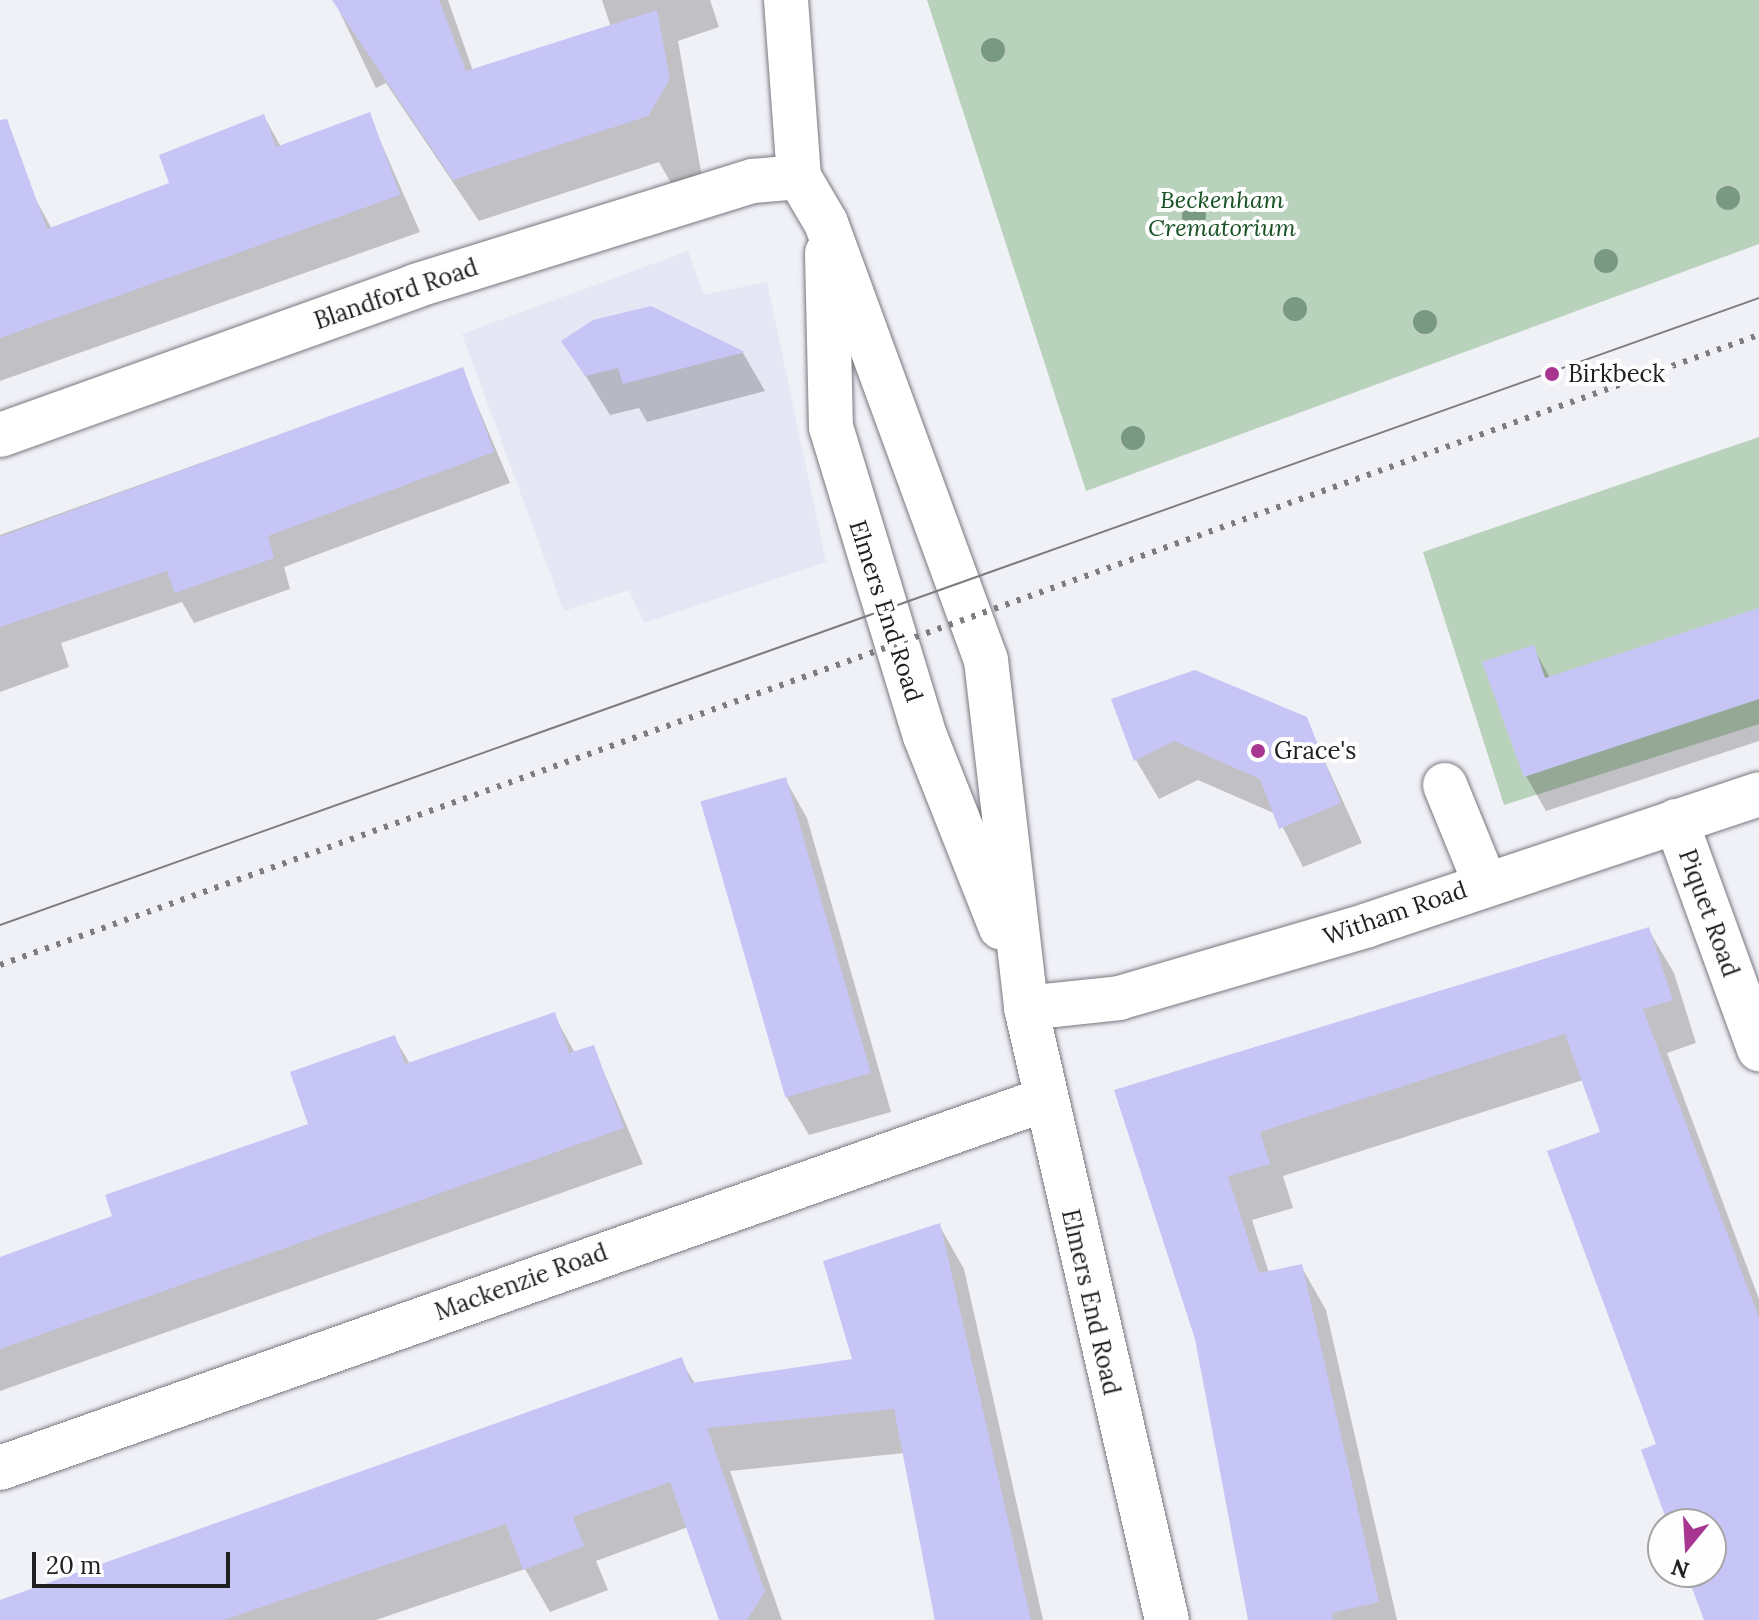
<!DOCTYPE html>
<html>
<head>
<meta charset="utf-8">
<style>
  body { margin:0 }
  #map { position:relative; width:1759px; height:1620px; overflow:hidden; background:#f0f0f7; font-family:Lora,serif }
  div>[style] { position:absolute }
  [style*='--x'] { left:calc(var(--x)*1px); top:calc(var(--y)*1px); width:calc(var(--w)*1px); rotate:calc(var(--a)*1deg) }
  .built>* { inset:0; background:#e6e6f5 }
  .green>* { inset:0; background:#b9d2bb }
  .shadow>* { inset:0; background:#0003 }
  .building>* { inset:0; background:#c7c5f6; transform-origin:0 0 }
  .roads { filter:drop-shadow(0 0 2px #78787e) drop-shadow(0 0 2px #78787e) }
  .minor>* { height:44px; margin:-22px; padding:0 22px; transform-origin:22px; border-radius:22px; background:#fff }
  .major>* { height:44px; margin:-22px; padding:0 22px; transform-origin:22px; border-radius:22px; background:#fff }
  .tram>* { height:2px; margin:-1px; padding:0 1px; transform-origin:1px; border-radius:1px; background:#7c7c81 }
  .rail>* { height:6px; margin-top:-3px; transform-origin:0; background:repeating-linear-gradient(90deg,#7c7c81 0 4px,transparent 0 12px) }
  .trees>* { width:24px; height:24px; margin:-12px; border-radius:50%; background:#799983 }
  .dots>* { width:22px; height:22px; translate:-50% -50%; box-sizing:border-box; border:4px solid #fefefe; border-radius:50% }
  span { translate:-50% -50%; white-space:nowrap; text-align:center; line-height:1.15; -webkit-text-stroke:8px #fefefe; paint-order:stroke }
  .park-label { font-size:24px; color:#185224; font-style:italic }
  .street-label { font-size:24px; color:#202023 }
  .poi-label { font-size:24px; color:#202023 }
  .left { translate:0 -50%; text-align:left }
  .north { position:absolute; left:1647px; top:1508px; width:80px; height:80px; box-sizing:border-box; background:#fefefe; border:2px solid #a5a5a6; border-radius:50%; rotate:198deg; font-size:22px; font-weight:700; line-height:32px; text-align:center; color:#202023 }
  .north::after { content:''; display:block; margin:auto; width:28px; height:36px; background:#a83590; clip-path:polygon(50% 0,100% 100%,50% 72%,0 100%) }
  .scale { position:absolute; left:32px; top:1552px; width:198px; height:36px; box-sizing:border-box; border:4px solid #202023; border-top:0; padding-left:10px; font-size:24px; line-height:28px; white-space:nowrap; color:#202023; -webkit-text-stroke:6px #fefefe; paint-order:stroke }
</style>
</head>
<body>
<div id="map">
  <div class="built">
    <i style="clip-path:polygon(688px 251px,704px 295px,767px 282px,826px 562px,644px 623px,629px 590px,564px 611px,462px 334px)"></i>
  </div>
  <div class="green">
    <i style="clip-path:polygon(927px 0,1759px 0,1759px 244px,1086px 491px)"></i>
    <i style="clip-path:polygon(1759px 437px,1759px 724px,1504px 805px,1423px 552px)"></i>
  </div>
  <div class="shadow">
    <i style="clip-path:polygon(334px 0,448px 0,473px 71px,611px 27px,602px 0,710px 0,719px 27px,678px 41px,703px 183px,675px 190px,659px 162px,479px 221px,386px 83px,376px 88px)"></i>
    <i style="clip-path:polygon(369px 115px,420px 232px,0 381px,0 200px,30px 189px,52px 229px,171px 184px,264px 116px,281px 147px)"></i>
    <i style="clip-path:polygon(651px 308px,743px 353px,765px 391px,647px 422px,639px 408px,610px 415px,564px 341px)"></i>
    <i style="clip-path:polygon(462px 369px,510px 483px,284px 567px,290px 589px,194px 623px,182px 602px,61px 643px,69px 667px,0 692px,0 535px)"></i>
    <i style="clip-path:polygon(1759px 609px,1759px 741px,1546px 811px,1526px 776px,1533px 647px,1550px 678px)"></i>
    <i style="clip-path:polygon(1195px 672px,1305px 718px,1362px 843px,1303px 867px,1276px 814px,1198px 780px,1159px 799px,1136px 760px)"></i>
    <i style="clip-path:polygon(785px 779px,807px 818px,891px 1112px,809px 1135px,786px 1096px)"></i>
    <i style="clip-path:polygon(1648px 929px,1674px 973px,1696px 1043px,1667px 1053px,1759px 1299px,1759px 1620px,1706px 1620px,1688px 1572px,1711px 1572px,1711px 1524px,1670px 1524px,1602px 1133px,1583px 1080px,1283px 1176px,1293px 1208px,1252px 1220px,1269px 1273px,1301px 1266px,1326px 1310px,1397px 1620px,1253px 1620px,1197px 1339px,1117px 1092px)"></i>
    <i style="clip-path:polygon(554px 1015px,575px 1053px,593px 1047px,643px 1164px,0 1391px,0 1259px,115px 1218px,311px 1125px,394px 1037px,410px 1064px)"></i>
    <i style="clip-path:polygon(939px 1225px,964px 1269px,1043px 1620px,935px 1620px,904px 1453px,730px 1471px,782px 1620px,721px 1620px,688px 1527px,596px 1561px,608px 1590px,550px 1612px,525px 1569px,376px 1620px,0 1620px,0 1604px,681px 1360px,695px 1384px,855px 1361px)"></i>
  </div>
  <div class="building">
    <i style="clip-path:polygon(332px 0,439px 0,466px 71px,657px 10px,670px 79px,648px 116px,453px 180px)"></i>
    <i style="clip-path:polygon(370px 112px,400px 195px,0 338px,0 120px,7px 119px,47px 229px,169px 183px,159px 155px,264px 114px,276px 147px)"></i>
    <i style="clip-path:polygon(651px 306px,745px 352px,623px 384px,618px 368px,585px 376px,561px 341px,593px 320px)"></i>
    <i style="clip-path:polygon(463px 367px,494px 452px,268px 536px,274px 558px,175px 593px,167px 571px,0 627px,0 537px)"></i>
    <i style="clip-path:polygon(1759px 608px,1759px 699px,1524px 777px,1482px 662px,1534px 645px,1545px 678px)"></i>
    <i style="clip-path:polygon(1195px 670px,1307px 717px,1341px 803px,1279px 829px,1260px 779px,1174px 741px,1134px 761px,1111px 699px)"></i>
    <i style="left:786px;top:777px;width:308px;height:89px;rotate:74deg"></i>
    <i style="clip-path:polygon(1649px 927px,1673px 1000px,1643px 1009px,1759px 1318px,1759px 1620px,1704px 1620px,1686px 1572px,1711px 1572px,1711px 1524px,1668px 1524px,1641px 1450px,1656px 1444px,1547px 1151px,1600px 1132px,1565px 1034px,1260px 1132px,1270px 1164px,1228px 1176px,1259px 1273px,1302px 1264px,1379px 1602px,1332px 1613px,1333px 1620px,1248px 1620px,1195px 1339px,1114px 1090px)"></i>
    <i style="clip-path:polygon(555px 1012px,569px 1053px,594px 1045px,624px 1128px,0 1349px,0 1257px,112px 1216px,105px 1195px,308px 1124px,290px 1072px,395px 1035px,405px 1064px)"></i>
    <i style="clip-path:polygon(940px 1223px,1031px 1620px,935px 1620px,894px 1409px,707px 1428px,765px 1592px,747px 1620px,719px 1620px,670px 1482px,573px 1517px,584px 1546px,523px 1570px,506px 1524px,224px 1620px,0 1620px,0 1600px,682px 1357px,691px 1383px,852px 1359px,823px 1261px)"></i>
  </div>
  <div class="roads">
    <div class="minor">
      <i style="--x:0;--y:435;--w:441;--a:-19.7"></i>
      <i style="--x:415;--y:286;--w:354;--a:-17.3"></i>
      <i style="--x:753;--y:181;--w:46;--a:-5"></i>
      <i style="--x:1445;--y:785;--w:106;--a:67.8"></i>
      <i style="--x:1676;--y:821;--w:243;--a:70"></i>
      <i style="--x:1026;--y:1008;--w:94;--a:-6.1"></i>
      <i style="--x:1119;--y:998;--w:259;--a:-16.3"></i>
      <i style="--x:1368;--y:925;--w:412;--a:-18.5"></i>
      <i style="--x:0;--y:1468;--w:1106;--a:-19.43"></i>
    </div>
    <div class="major">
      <i style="--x:786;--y:0;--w:177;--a:85.8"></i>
      <i style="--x:799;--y:177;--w:53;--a:59.6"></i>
      <i style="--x:826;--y:223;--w:465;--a:69.9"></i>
      <i style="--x:986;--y:660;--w:350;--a:83.4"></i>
      <i style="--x:1026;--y:1008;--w:628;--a:77.03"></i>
      <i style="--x:827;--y:253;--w:174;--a:88.7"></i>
      <i style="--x:831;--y:427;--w:323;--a:73.1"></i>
      <i style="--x:925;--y:736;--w:206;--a:68.4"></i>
    </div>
  </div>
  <div class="tram">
    <i style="--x:0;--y:925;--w:1867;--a:-19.62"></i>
  </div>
  <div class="rail">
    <i style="--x:0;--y:965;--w:1868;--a:-19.71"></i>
  </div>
  <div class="trees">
    <i style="left:993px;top:50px"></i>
    <i style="left:1728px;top:198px"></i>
    <i style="left:1194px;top:216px"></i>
    <i style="left:1606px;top:261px"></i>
    <i style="left:1295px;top:309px"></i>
    <i style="left:1425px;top:322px"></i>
    <i style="left:1133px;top:438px"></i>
  </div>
  <div class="dots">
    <i style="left:1552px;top:374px;background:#a83590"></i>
    <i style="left:1258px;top:751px;background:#a83590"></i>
  </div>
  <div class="park-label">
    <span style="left:1222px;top:214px">Beckenham<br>Crematorium</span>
  </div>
  <div class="street-label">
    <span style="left:396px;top:294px;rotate:-19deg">Blandford Road</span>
    <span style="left:886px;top:611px;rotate:72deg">Elmers End Road</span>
    <span style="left:1395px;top:913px;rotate:-19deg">Witham Road</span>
    <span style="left:1709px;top:913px;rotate:70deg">Piquet Road</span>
    <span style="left:521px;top:1282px;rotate:-20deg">Mackenzie Road</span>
    <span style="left:1091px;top:1302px;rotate:77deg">Elmers End Road</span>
  </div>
  <div class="poi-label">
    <span class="left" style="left:1568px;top:374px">Birkbeck</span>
    <span class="left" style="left:1274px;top:751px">Grace's</span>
  </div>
  <div class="north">N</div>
  <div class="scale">20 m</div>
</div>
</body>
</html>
